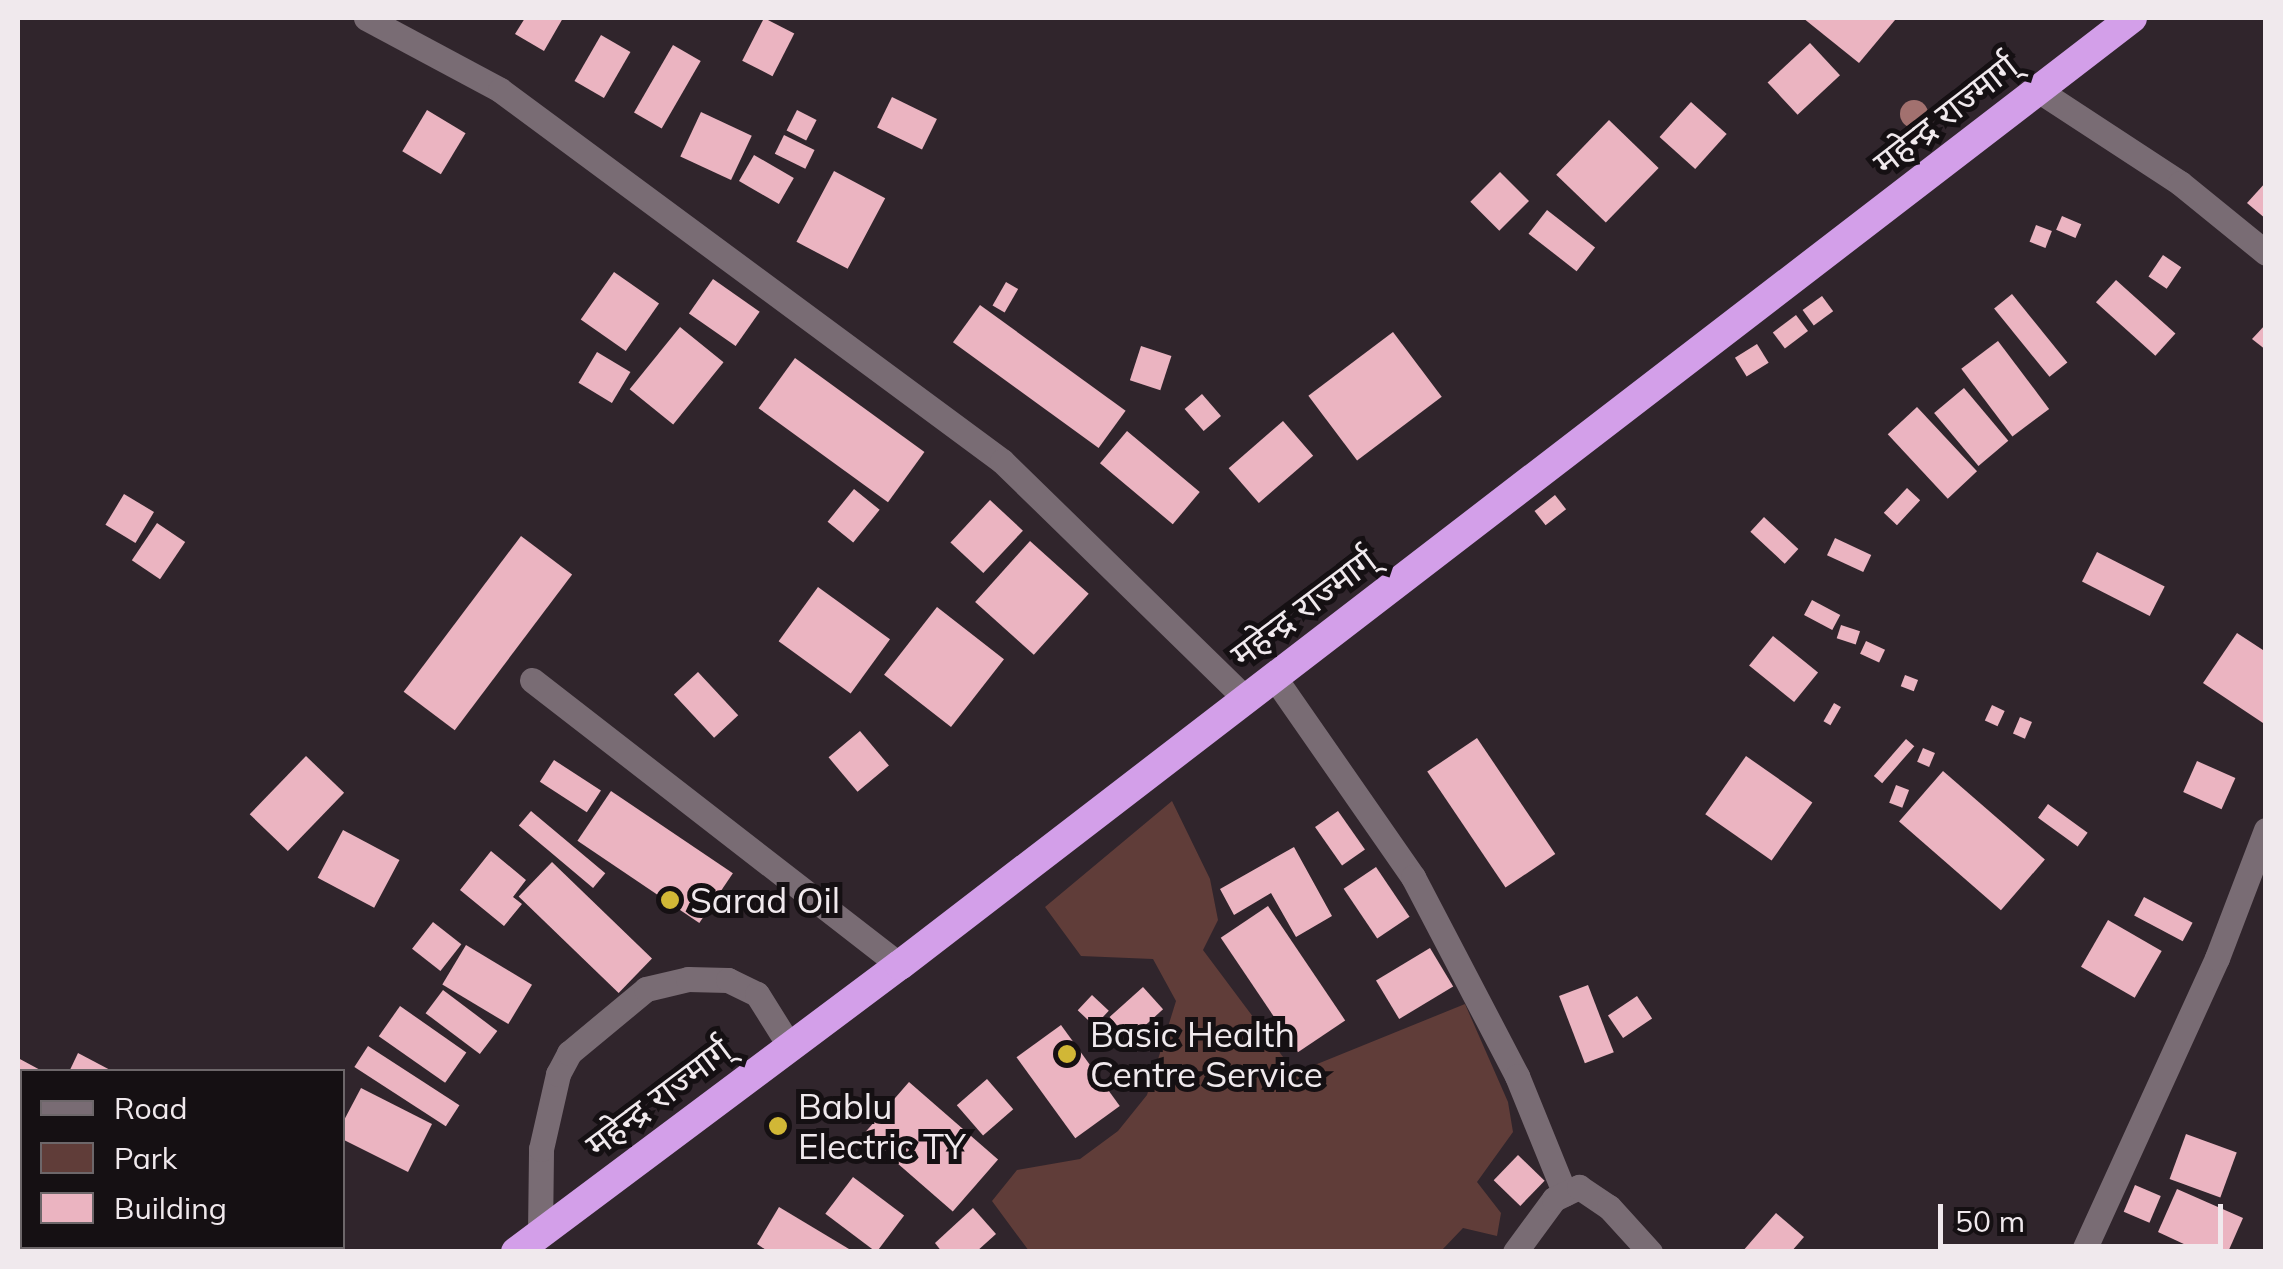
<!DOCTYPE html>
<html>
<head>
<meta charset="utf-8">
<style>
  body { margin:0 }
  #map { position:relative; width:2283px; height:1269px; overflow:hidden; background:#30252c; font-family:Mulish,"Noto Sans Devanagari",sans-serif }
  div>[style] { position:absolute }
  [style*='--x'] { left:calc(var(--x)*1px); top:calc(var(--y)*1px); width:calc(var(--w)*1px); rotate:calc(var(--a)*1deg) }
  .green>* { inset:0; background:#603d39 }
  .stream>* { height:11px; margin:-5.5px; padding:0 5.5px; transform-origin:5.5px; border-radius:5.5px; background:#4d466d }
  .building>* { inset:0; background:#ebb4c1; transform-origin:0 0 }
  .minor>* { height:25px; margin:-12.5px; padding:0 12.5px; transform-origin:12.5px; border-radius:12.5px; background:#796c74 }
  .highway>* { height:30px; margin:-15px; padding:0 15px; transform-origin:15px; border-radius:15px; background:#d39fe9 }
  .trees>* { width:28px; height:28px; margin:-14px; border-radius:50%; background:#a2716f }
  .dots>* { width:28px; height:28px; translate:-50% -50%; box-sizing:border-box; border:5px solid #151013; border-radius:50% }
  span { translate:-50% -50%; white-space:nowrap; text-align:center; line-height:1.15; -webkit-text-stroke:10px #151013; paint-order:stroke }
  .street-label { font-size:35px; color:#f0e9ed }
  .poi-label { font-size:35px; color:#f0e9ed }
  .left { translate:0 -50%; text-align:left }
  .frame { position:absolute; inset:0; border:20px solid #f0e9ed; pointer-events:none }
  .legend { position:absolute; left:20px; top:1069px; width:325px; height:180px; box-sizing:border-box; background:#151013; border:2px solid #6d676a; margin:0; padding:12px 18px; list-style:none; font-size:30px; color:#f0e9ed }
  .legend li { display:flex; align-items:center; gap:20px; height:50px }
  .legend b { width:50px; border:2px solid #6d676a }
  .scale { position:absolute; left:1938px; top:1204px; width:285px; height:45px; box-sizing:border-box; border:5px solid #f0e9ed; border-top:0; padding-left:12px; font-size:30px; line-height:35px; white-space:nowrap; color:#f0e9ed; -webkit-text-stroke:8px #151013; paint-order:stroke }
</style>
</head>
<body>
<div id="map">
  <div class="green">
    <i style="clip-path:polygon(1172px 801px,1210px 879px,1218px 920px,1203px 950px,1295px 1073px,1465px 1004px,1508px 1102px,1513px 1132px,1477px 1182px,1501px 1213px,1497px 1236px,1463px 1228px,1441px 1251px,1029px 1251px,992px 1201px,1017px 1170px,1080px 1159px,1118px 1131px,1147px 1095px,1176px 1001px,1153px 959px,1081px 956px,1045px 907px)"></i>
  </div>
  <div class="stream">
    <i style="--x:18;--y:1220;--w:4;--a:27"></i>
    <i style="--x:88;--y:1246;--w:17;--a:21"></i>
  </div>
  <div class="building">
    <i style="clip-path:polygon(525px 18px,563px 18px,544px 51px,515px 34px)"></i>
    <i style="left:764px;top:18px;width:34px;height:48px;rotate:27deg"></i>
    <i style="clip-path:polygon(1803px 18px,1893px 18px,1895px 20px,1859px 63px)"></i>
    <i style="left:601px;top:35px;width:34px;height:53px;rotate:30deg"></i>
    <i style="left:1810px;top:43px;width:44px;height:58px;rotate:47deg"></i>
    <i style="left:673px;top:45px;width:32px;height:78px;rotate:30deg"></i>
    <i style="left:892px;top:97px;width:50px;height:34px;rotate:26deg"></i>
    <i style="left:1691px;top:102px;width:48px;height:47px;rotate:42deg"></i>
    <i style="left:427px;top:110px;width:45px;height:48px;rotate:31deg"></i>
    <i style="left:797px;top:110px;width:22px;height:23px;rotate:27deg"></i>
    <i style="left:701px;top:112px;width:56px;height:49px;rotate:25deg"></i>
    <i style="left:1609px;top:120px;width:69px;height:76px;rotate:44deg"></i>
    <i style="left:784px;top:135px;width:34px;height:21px;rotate:26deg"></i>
    <i style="left:754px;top:155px;width:46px;height:30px;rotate:30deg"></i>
    <i style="left:834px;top:171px;width:58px;height:80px;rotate:28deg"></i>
    <i style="left:1500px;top:172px;width:41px;height:42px;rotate:45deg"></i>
    <i style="clip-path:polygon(2266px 182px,2266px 219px,2247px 203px)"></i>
    <i style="left:1547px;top:210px;width:61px;height:30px;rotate:38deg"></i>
    <i style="left:2062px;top:216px;width:21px;height:15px;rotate:23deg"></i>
    <i style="left:2036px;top:225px;width:17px;height:18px;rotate:21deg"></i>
    <i style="left:2163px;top:255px;width:22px;height:26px;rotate:34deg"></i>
    <i style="left:614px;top:272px;width:55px;height:58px;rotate:35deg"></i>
    <i style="left:713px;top:279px;width:57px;height:42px;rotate:35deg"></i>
    <i style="left:2116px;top:280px;width:80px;height:30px;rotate:42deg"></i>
    <i style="left:1006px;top:282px;width:14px;height:27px;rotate:30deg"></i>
    <i style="left:2012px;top:294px;width:88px;height:23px;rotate:51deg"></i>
    <i style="left:1822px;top:296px;width:19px;height:24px;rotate:54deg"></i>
    <i style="left:980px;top:305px;width:180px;height:46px;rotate:36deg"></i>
    <i style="left:1796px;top:315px;width:20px;height:29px;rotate:53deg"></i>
    <i style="clip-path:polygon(2266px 324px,2266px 350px,2252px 339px)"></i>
    <i style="left:680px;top:327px;width:56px;height:80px;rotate:39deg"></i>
    <i style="left:1393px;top:332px;width:81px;height:106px;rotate:53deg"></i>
    <i style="left:1998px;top:341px;width:85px;height:46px;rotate:53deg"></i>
    <i style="left:1757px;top:344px;width:22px;height:26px;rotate:58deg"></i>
    <i style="left:1141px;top:346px;width:32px;height:36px;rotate:18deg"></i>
    <i style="left:597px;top:352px;width:39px;height:36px;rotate:31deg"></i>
    <i style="left:795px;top:358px;width:160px;height:62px;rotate:36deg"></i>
    <i style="left:1964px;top:388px;width:69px;height:39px;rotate:50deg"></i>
    <i style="left:1202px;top:394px;width:29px;height:23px;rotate:49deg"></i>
    <i style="left:1917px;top:407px;width:88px;height:40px;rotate:47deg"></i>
    <i style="left:1283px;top:421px;width:46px;height:72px;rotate:49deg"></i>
    <i style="left:1127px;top:431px;width:95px;height:42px;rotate:40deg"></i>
    <i style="left:1907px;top:488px;width:18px;height:34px;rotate:43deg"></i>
    <i style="left:854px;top:489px;width:33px;height:42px;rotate:39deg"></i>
    <i style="left:124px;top:494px;width:35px;height:36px;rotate:31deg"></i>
    <i style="left:1555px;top:495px;width:18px;height:26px;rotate:52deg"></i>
    <i style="left:990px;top:500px;width:45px;height:58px;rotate:43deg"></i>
    <i style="left:1764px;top:517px;width:47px;height:20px;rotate:43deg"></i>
    <i style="left:157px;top:523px;width:34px;height:45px;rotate:34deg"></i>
    <i style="left:521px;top:536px;width:64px;height:195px;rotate:37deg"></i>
    <i style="left:1835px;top:538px;width:40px;height:19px;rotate:25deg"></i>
    <i style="left:1030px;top:541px;width:79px;height:82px;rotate:42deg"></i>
    <i style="left:2097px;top:552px;width:76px;height:33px;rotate:27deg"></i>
    <i style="left:818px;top:587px;width:89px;height:67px;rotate:36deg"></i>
    <i style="left:1812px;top:600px;width:32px;height:17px;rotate:28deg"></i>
    <i style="left:937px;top:607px;width:85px;height:86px;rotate:38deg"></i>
    <i style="left:1841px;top:625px;width:20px;height:14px;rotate:18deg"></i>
    <i style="clip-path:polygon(2237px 633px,2266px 652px,2266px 725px,2203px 683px)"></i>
    <i style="left:1773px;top:636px;width:58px;height:38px;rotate:39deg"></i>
    <i style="left:1866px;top:641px;width:21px;height:14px;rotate:25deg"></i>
    <i style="left:698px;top:672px;width:59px;height:33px;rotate:47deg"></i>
    <i style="left:1905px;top:675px;width:14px;height:12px;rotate:21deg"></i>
    <i style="left:1834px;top:703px;width:8px;height:21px;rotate:30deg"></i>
    <i style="left:1992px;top:705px;width:14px;height:17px;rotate:25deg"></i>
    <i style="left:2020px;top:717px;width:13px;height:18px;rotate:23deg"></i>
    <i style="left:860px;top:731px;width:45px;height:41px;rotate:50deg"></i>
    <i style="left:1477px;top:738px;width:140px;height:60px;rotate:56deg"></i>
    <i style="left:1906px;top:739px;width:11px;height:49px;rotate:41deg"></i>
    <i style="left:1923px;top:748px;width:13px;height:15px;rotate:23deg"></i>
    <i style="left:306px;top:756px;width:53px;height:81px;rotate:44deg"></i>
    <i style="left:1746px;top:756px;width:81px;height:71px;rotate:35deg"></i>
    <i style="left:554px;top:760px;width:56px;height:26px;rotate:33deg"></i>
    <i style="left:2197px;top:761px;width:42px;height:34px;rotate:24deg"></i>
    <i style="left:1943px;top:771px;width:135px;height:67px;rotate:41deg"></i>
    <i style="left:1896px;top:785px;width:14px;height:19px;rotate:21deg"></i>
    <i style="left:611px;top:791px;width:147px;height:60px;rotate:34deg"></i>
    <i style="left:2048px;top:804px;width:49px;height:17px;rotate:36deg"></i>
    <i style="left:531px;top:811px;width:97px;height:19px;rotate:40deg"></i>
    <i style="left:1338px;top:811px;width:47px;height:28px;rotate:55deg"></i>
    <i style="left:343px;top:830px;width:64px;height:54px;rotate:28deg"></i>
    <i style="clip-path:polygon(1294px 847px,1332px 916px,1296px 937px,1271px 893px,1234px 915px,1220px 889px)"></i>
    <i style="clip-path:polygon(491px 851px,526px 880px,513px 897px,522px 904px,504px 926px,460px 890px)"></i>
    <i style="left:552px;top:862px;width:139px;height:48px;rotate:44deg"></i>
    <i style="left:1376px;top:867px;width:60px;height:39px;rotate:56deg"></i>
    <i style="left:2144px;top:897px;width:55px;height:21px;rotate:28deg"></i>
    <i style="left:1268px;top:906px;width:138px;height:57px;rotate:56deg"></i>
    <i style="left:2108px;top:920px;width:62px;height:54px;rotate:30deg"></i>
    <i style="left:433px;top:922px;width:36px;height:34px;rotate:38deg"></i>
    <i style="left:466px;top:945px;width:77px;height:46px;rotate:31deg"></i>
    <i style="left:1430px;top:948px;width:45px;height:63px;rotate:59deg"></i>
    <i style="left:1588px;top:985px;width:72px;height:31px;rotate:69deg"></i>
    <i style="left:1143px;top:987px;width:30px;height:45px;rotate:48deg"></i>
    <i style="left:443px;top:990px;width:68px;height:29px;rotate:37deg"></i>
    <i style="left:1092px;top:995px;width:23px;height:21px;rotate:43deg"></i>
    <i style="left:1637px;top:996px;width:27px;height:35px;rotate:56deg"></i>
    <i style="left:400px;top:1006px;width:81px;height:37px;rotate:35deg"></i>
    <i style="left:1061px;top:1025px;width:100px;height:55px;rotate:54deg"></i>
    <i style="left:368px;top:1046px;width:109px;height:25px;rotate:33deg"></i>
    <i style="clip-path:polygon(78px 1053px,114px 1072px,69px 1072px)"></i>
    <i style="clip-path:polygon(18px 1058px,44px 1072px,22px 1072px,22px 1110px)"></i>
    <i style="left:987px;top:1079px;width:40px;height:40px;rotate:49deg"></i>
    <i style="left:909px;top:1082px;width:118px;height:69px;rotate:41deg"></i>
    <i style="clip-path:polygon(361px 1088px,432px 1124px,408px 1172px,342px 1139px,342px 1124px)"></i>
    <i style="left:2186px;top:1134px;width:54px;height:48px;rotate:20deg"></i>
    <i style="left:1518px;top:1155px;width:37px;height:35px;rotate:44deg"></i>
    <i style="left:853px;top:1177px;width:64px;height:46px;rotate:37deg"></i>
    <i style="left:2135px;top:1185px;width:28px;height:29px;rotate:23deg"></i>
    <i style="clip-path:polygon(2177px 1189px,2243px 1218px,2228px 1252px,2201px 1252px,2158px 1232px)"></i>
    <i style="clip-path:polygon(779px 1207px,849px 1249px,847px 1252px,769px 1252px,757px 1244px)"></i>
    <i style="clip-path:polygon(973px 1208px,996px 1234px,976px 1252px,942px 1252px,935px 1243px)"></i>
    <i style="clip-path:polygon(1776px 1213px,1804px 1237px,1791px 1252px,1742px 1252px)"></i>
    <i style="clip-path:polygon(18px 1233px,22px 1246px,58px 1252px,18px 1252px)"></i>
  </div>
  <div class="minor">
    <i style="--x:366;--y:18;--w:152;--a:28.2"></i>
    <i style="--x:500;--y:90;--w:624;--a:36.47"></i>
    <i style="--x:1002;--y:461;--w:339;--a:44.3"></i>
    <i style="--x:2038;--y:90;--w:170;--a:33.2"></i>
    <i style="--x:2180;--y:183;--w:111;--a:39.1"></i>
    <i style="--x:1274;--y:677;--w:244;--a:55.2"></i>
    <i style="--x:1413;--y:877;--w:225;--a:62.4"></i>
    <i style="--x:1517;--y:1076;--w:127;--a:67.9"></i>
    <i style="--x:532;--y:680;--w:465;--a:37.8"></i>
    <i style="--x:18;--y:1199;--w:4;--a:27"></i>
    <i style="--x:540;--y:1234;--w:85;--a:-89.3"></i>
    <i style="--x:541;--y:1149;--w:77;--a:-77.2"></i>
    <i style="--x:558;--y:1074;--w:24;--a:-62"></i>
    <i style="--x:569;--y:1053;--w:100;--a:-39.7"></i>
    <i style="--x:646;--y:989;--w:43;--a:-13.4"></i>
    <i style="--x:688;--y:979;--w:40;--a:1.4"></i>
    <i style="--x:728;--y:980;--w:32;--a:26"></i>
    <i style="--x:757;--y:994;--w:60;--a:57.9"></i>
    <i style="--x:149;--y:1246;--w:17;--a:21"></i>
    <i style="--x:1515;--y:1252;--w:66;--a:-53.7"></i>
    <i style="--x:1554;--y:1199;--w:28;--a:-26"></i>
    <i style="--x:1579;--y:1187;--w:36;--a:34"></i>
    <i style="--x:1609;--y:1207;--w:61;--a:47.7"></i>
    <i style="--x:2083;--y:1252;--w:323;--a:-65.5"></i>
    <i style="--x:2217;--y:958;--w:137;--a:-69.1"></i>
  </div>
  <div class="highway">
    <i style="--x:516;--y:1252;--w:479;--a:-36.8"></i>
    <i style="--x:900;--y:965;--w:1554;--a:-37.55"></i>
  </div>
  <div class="trees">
    <i style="left:1914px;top:114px"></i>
  </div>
  <div class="dots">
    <i style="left:670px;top:900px;background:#d1b736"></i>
    <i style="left:1067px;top:1054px;background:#d1b736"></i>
    <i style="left:778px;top:1126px;background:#d1b736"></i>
  </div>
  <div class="street-label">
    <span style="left:1945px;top:114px;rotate:-38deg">महेन्द्र राज्मार्ग्</span>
    <span style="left:1303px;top:607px;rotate:-37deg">महेन्द्र राज्मार्ग्</span>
    <span style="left:658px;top:1097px;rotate:-37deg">महेन्द्र राज्मार्ग्</span>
  </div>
  <div class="poi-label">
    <span class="left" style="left:690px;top:900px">Sarad Oil</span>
    <span class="left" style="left:1090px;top:1054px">Basic Health<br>Centre Service</span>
    <span class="left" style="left:798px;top:1126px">Bablu<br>Electric TY</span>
  </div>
  <div class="frame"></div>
  <ul class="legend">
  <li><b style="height:12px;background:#796c74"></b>Road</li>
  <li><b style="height:28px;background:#603d39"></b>Park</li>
  <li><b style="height:28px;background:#ebb4c1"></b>Building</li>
  </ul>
  <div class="scale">50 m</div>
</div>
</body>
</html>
